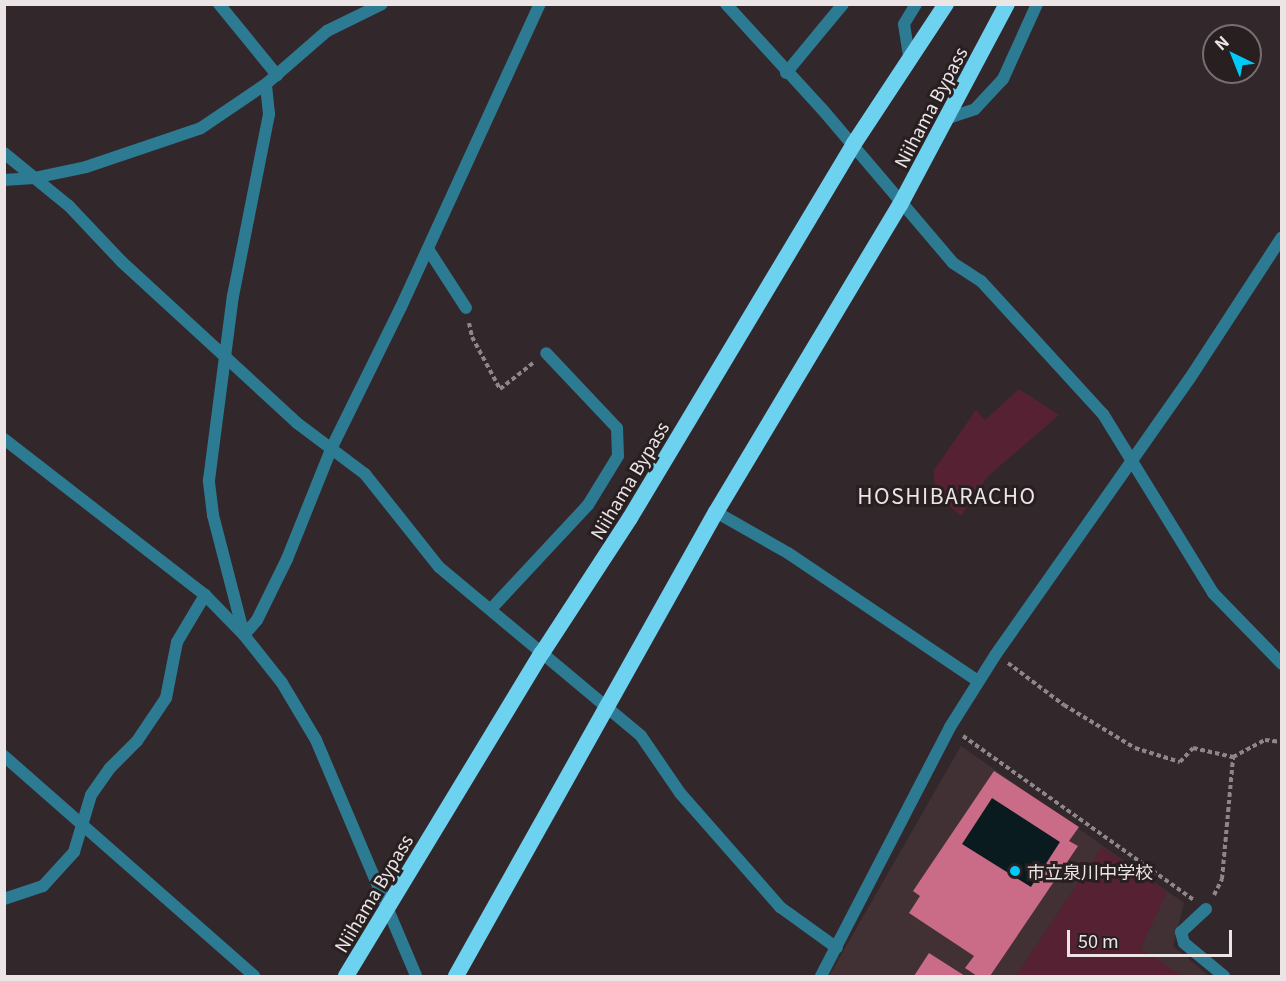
<!DOCTYPE html>
<html>
<head>
<meta charset="utf-8">
<style>
  body { margin:0 }
  #map { position:relative; width:1286px; height:981px; overflow:hidden; background:#32282b; font-family:Georgia,"Noto Sans JP",serif }
  div>[style] { position:absolute }
  [style*='--x'] { left:calc(var(--x)*1px); top:calc(var(--y)*1px); width:calc(var(--w)*1px); rotate:calc(var(--a)*1deg) }
  .built>* { inset:0; background:#413135 }
  .green>* { inset:0; background:#552133 }
  .water>* { inset:0; background:#0a1b20; transform-origin:0 0 }
  .building>* { inset:0; background:#ca6b88 }
  .path>* { height:4px; margin-top:-2px; transform-origin:0; background:repeating-linear-gradient(90deg,#8e8688 0 4.5px,transparent 0 7.5px) }
  .minor>* { height:12px; margin:-6px; padding:0 6px; transform-origin:6px; border-radius:6px; background:#2d7b93 }
  .tertiary>* { height:12px; margin:-6px; padding:0 6px; transform-origin:6px; border-radius:6px; background:#2d7b93 }
  .trunk>* { height:16px; margin:-8px; padding:0 8px; transform-origin:8px; border-radius:8px; background:#6dd2f0 }
  .dots>* { width:16px; height:16px; translate:-50% -50%; box-sizing:border-box; border:3px solid #281f21; border-radius:50% }
  span { translate:-50% -50%; white-space:nowrap; text-align:center; line-height:1.15; -webkit-text-stroke:6px #281f21; paint-order:stroke }
  .street-label { font-size:18px; color:#ece5e6 }
  .poi-label { font-size:18px; color:#ece5e6 }
  .left { translate:0 -50%; text-align:left }
  .quarter-label { font-size:21px; color:#ece5e6; letter-spacing:1.5px }
  .frame { position:absolute; inset:0; border:6px solid #ece5e6; pointer-events:none }
  .north { position:absolute; left:1202px; top:24px; width:60px; height:60px; box-sizing:border-box; background:#281f21; border:2px solid #766e70; border-radius:50%; rotate:317deg; font-size:16px; font-weight:700; line-height:24px; text-align:center; color:#ece5e6 }
  .north::after { content:''; display:block; margin:auto; width:21px; height:27px; background:#00cbf8; clip-path:polygon(50% 0,100% 100%,50% 72%,0 100%) }
  .scale { position:absolute; left:1067px; top:930px; width:165px; height:27px; box-sizing:border-box; border:3px solid #ece5e6; border-top:0; padding-left:8px; font-size:18px; line-height:21px; white-space:nowrap; color:#ece5e6; -webkit-text-stroke:4px #281f21; paint-order:stroke }
</style>
</head>
<body>
<div id="map">
  <div class="built">
    <i style="clip-path:polygon(961px 746px,1184px 903px,1173px 946px,1209px 976px,829px 976px)"></i>
  </div>
  <div class="green">
    <i style="clip-path:polygon(1019px 389px,1059px 415px,987px 477px,961px 516px,936px 495px,933px 471px,976px 410px,985px 420px)"></i>
    <i style="clip-path:polygon(1102px 847px,1167px 892px,1141px 948px,1182px 976px,1016px 976px)"></i>
  </div>
  <div class="water">
    <i style="left:992px;top:798px;width:81px;height:55px;rotate:33deg"></i>
  </div>
  <div class="building">
    <i style="clip-path:polygon(evenodd,994px 771px,1079px 827px,1069px 841px,1078px 846px,990px 976px,977px 976px,965px 968px,974px 956px,909px 913px,920px 896px,913px 891px,994px 771px,992px 798px,1060px 842px,1031px 887px,962px 844px,992px 798px)"></i>
    <i style="clip-path:polygon(929px 953px,965px 976px,914px 976px)"></i>
  </div>
  <div class="path">
    <i style="--x:469;--y:323;--w:14;--a:78"></i>
    <i style="--x:472;--y:337;--w:59;--a:61.7"></i>
    <i style="--x:500;--y:389;--w:42;--a:-38.2"></i>
    <i style="--x:1008;--y:663;--w:70;--a:36.9"></i>
    <i style="--x:1064;--y:705;--w:83;--a:31.2"></i>
    <i style="--x:1135;--y:748;--w:47;--a:17.3"></i>
    <i style="--x:1180;--y:762;--w:19;--a:-47"></i>
    <i style="--x:1193;--y:748;--w:41;--a:12.7"></i>
    <i style="--x:1233;--y:757;--w:36;--a:-28"></i>
    <i style="--x:1265;--y:740;--w:17;--a:7"></i>
    <i style="--x:963;--y:736;--w:283;--a:35.4"></i>
    <i style="--x:1214;--y:895;--w:18;--a:-63"></i>
    <i style="--x:1222;--y:879;--w:122;--a:-84.8"></i>
  </div>
  <div class="minor">
    <i style="--x:219;--y:4;--w:92;--a:50.8"></i>
    <i style="--x:726;--y:4;--w:142;--a:47.6"></i>
    <i style="--x:822;--y:109;--w:202;--a:49.6"></i>
    <i style="--x:953;--y:263;--w:33;--a:33"></i>
    <i style="--x:981;--y:281;--w:180;--a:47.5"></i>
    <i style="--x:1103;--y:414;--w:210;--a:58.4"></i>
    <i style="--x:1213;--y:593;--w:99;--a:45.8"></i>
    <i style="--x:910;--y:62;--w:38;--a:-99"></i>
    <i style="--x:904;--y:24;--w:23;--a:-59"></i>
    <i style="--x:786;--y:73;--w:89;--a:-50.4"></i>
    <i style="--x:948;--y:118;--w:28;--a:-18"></i>
    <i style="--x:975;--y:109;--w:41;--a:-47"></i>
    <i style="--x:1003;--y:79;--w:82;--a:-65.6"></i>
    <i style="--x:4;--y:153;--w:84;--a:39.2"></i>
    <i style="--x:69;--y:206;--w:77;--a:46.6"></i>
    <i style="--x:122;--y:262;--w:238;--a:42.6"></i>
    <i style="--x:297;--y:423;--w:85;--a:36.9"></i>
    <i style="--x:365;--y:474;--w:119;--a:51.5"></i>
    <i style="--x:439;--y:567;--w:263;--a:39.9"></i>
    <i style="--x:641;--y:736;--w:69;--a:55.6"></i>
    <i style="--x:680;--y:793;--w:152;--a:48.7"></i>
    <i style="--x:780;--y:907;--w:70;--a:35.7"></i>
    <i style="--x:4;--y:180;--w:30;--a:-4"></i>
    <i style="--x:34;--y:178;--w:53;--a:-11.9"></i>
    <i style="--x:86;--y:167;--w:121;--a:-18.7"></i>
    <i style="--x:201;--y:128;--w:78;--a:-34.1"></i>
    <i style="--x:266;--y:84;--w:81;--a:-41"></i>
    <i style="--x:327;--y:31;--w:61;--a:-26.1"></i>
    <i style="--x:428;--y:249;--w:70;--a:57.2"></i>
    <i style="--x:716;--y:512;--w:83;--a:29.7"></i>
    <i style="--x:788;--y:553;--w:229;--a:34"></i>
    <i style="--x:491;--y:609;--w:142;--a:-47"></i>
    <i style="--x:588;--y:505;--w:57;--a:-58.5"></i>
    <i style="--x:618;--y:456;--w:28;--a:-92"></i>
    <i style="--x:617;--y:428;--w:103;--a:-133.4"></i>
    <i style="--x:244;--y:635;--w:20;--a:-49"></i>
    <i style="--x:257;--y:620;--w:68;--a:-63.8"></i>
    <i style="--x:287;--y:559;--w:121;--a:-68.1"></i>
    <i style="--x:332;--y:447;--w:156;--a:-63.8"></i>
    <i style="--x:401;--y:307;--w:333;--a:-65.4"></i>
    <i style="--x:244;--y:635;--w:124;--a:-104.5"></i>
    <i style="--x:213;--y:515;--w:35;--a:-97"></i>
    <i style="--x:209;--y:480;--w:186;--a:-82.6"></i>
    <i style="--x:233;--y:296;--w:186;--a:-78.8"></i>
    <i style="--x:269;--y:114;--w:30;--a:-96"></i>
    <i style="--x:4;--y:756;--w:333;--a:41.3"></i>
    <i style="--x:4;--y:899;--w:41;--a:-18.4"></i>
    <i style="--x:43;--y:886;--w:46;--a:-47.6"></i>
    <i style="--x:74;--y:852;--w:59;--a:-73.4"></i>
    <i style="--x:91;--y:795;--w:33;--a:-55"></i>
    <i style="--x:110;--y:768;--w:38;--a:-45"></i>
    <i style="--x:137;--y:741;--w:52;--a:-56"></i>
    <i style="--x:166;--y:698;--w:57;--a:-78.9"></i>
    <i style="--x:177;--y:642;--w:55;--a:-59.2"></i>
    <i style="--x:1206;--y:909;--w:34;--a:137"></i>
    <i style="--x:1181;--y:932;--w:11;--a:75"></i>
    <i style="--x:1184;--y:943;--w:52;--a:39.5"></i>
    <i style="--x:821;--y:976;--w:280;--a:-62.6"></i>
    <i style="--x:950;--y:727;--w:86;--a:-57.8"></i>
    <i style="--x:996;--y:654;--w:337;--a:-54.9"></i>
    <i style="--x:1190;--y:378;--w:168;--a:-56.9"></i>
  </div>
  <div class="tertiary">
    <i style="--x:4;--y:439;--w:254;--a:37.8"></i>
    <i style="--x:205;--y:595;--w:56;--a:45.7"></i>
    <i style="--x:244;--y:635;--w:61;--a:51.6"></i>
    <i style="--x:282;--y:683;--w:66;--a:59.2"></i>
    <i style="--x:316;--y:740;--w:256;--a:67"></i>
  </div>
  <div class="trunk">
    <i style="--x:346;--y:976;--w:378;--a:-58.8"></i>
    <i style="--x:542;--y:653;--w:161;--a:-56.9"></i>
    <i style="--x:630;--y:518;--w:435;--a:-59.1"></i>
    <i style="--x:853;--y:145;--w:169;--a:-56.6"></i>
    <i style="--x:456;--y:976;--w:532;--a:-60.74"></i>
    <i style="--x:716;--y:512;--w:358;--a:-59.1"></i>
    <i style="--x:900;--y:205;--w:228;--a:-62"></i>
  </div>
  <div class="dots">
    <i style="left:1015px;top:871px;background:#00cbf8"></i>
  </div>
  <div class="street-label">
    <span style="left:930px;top:107px;rotate:-62deg">Niihama Bypass</span>
    <span style="left:629px;top:480px;rotate:-59deg">Niihama Bypass</span>
    <span style="left:373px;top:893px;rotate:-59deg">Niihama Bypass</span>
  </div>
  <div class="poi-label">
    <span class="left" style="left:1027px;top:871px">市立泉川中学校</span>
  </div>
  <div class="quarter-label">
    <span style="left:947px;top:495px">HOSHIBARACHO</span>
  </div>
  <div class="frame"></div>
  <div class="north">N</div>
  <div class="scale">50 m</div>
</div>
</body>
</html>
